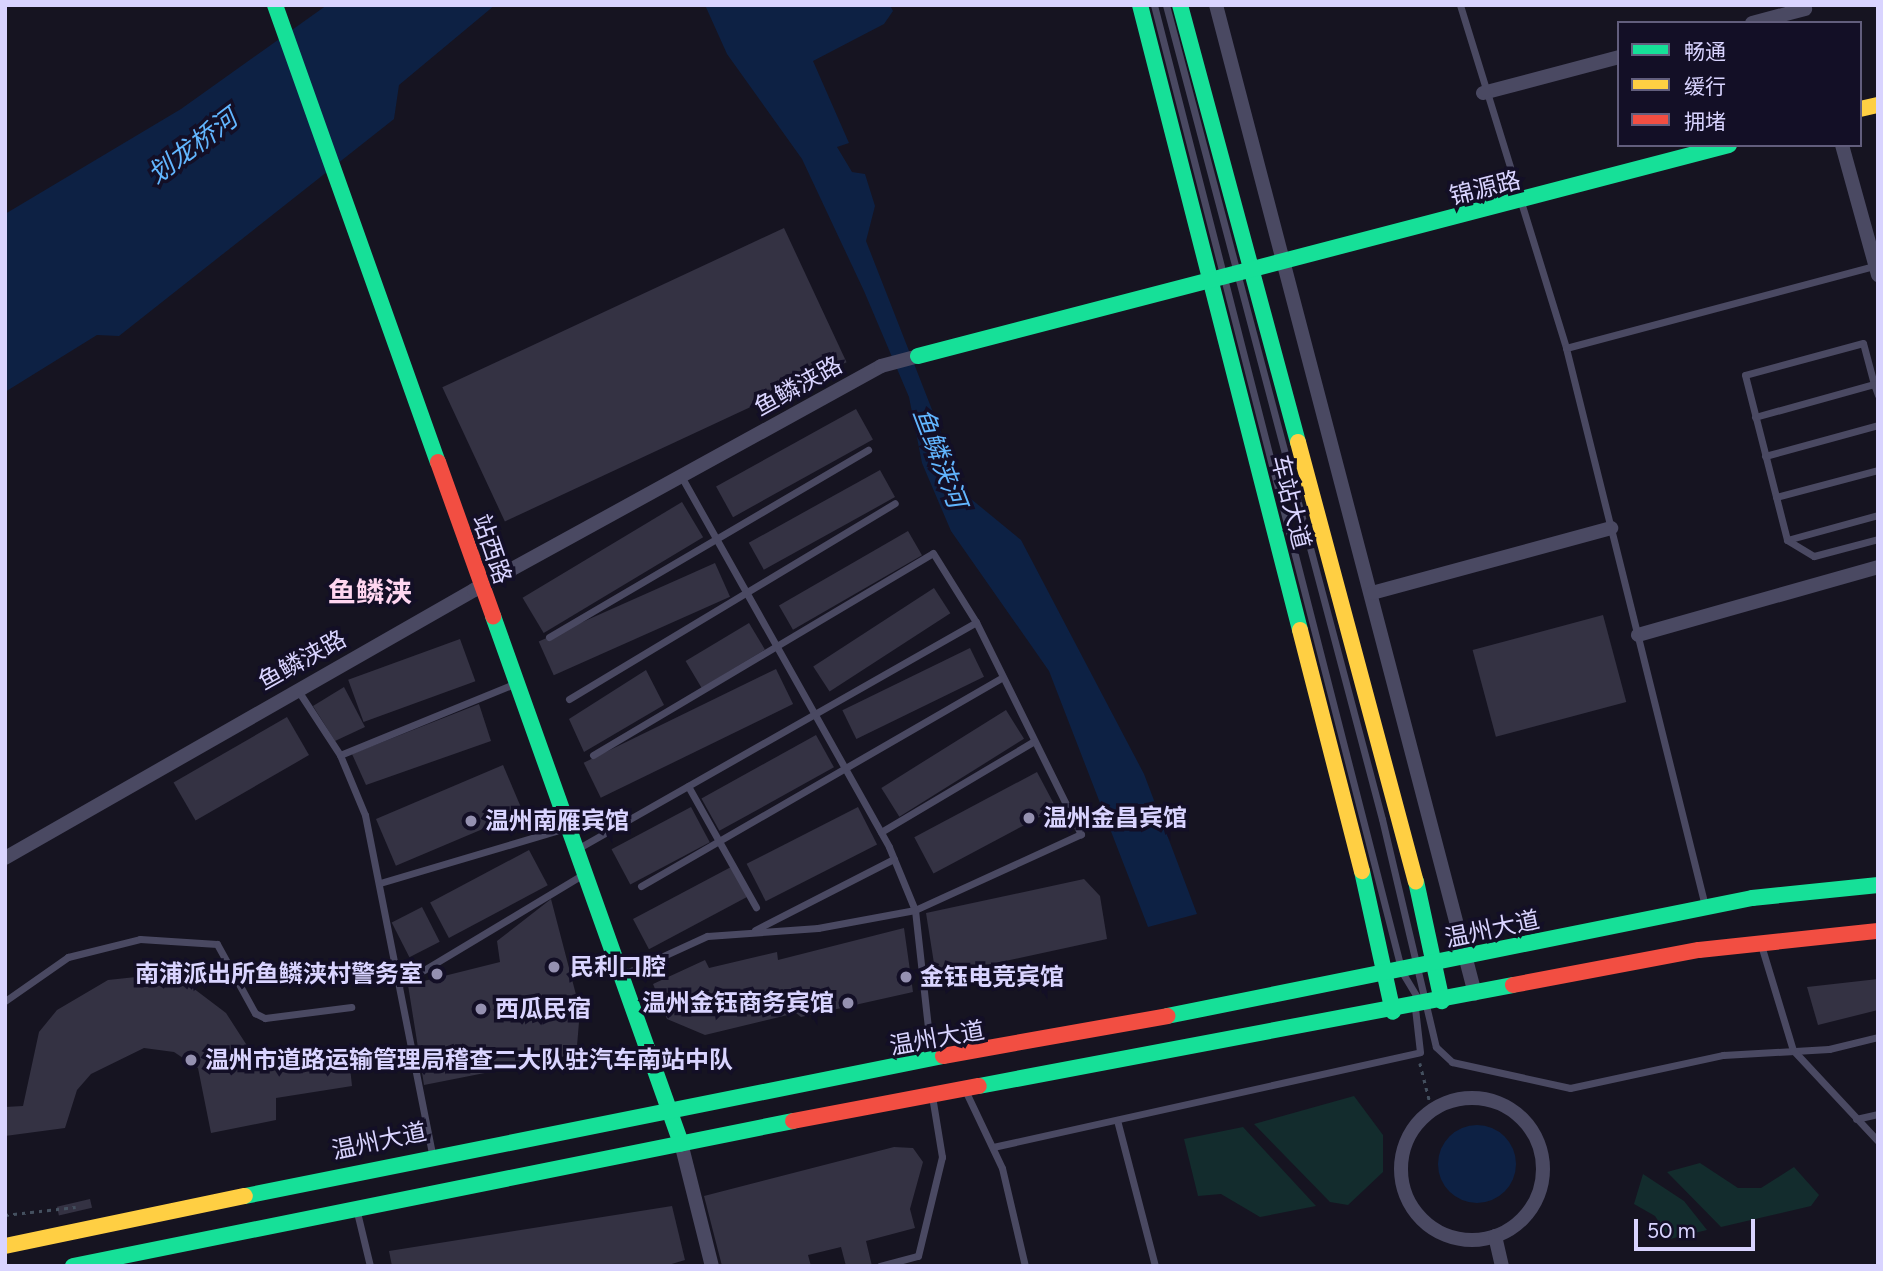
<!DOCTYPE html>
<html>
<head>
<meta charset="utf-8">
<style>
  body { margin:0 }
  #map { position:relative; width:1883px; height:1271px; overflow:hidden; background:#161421; font-family:Figtree,"Noto Sans SC",sans-serif }
  div>[style] { position:absolute }
  [style*='--x'] { left:calc(var(--x)*1px); top:calc(var(--y)*1px); width:calc(var(--w)*1px); rotate:calc(var(--a)*1deg) }
  .green>* { inset:0; background:#132c2d }
  .water>* { inset:0; background:#0d2144 }
  .round { border-radius:50% }
  .building>* { inset:0; background:#343243; transform-origin:0 0 }
  .path>* { height:2.5px; margin-top:-1.25px; transform-origin:0; background:repeating-linear-gradient(90deg,#44505f 0 3.5px,transparent 0 8.5px) }
  .lane>* { height:7px; margin:-3.5px; padding:0 3.5px; transform-origin:3.5px; border-radius:3.5px; background:#4a4962 }
  .street>* { height:14px; margin:-7px; padding:0 7px; transform-origin:7px; border-radius:7px; background:#4a4962 }
  .street>.ring { margin:-7px; padding:0; box-sizing:content-box; background:none; border:14px solid #4a4962; border-radius:50% }
  .fast>* { height:16px; margin:-8px; padding:0 8px; transform-origin:8px; border-radius:8px; background:#16e098 }
  .slow>* { height:16px; margin:-8px; padding:0 8px; transform-origin:8px; border-radius:8px; background:#ffcf43 }
  .jam>* { height:16px; margin:-8px; padding:0 8px; transform-origin:8px; border-radius:8px; background:#f24e42 }
  .dots>* { width:19px; height:19px; translate:-50% -50%; box-sizing:border-box; border:4px solid #130f26; border-radius:50% }
  span { translate:-50% -50%; white-space:nowrap; text-align:center; line-height:1.15; -webkit-text-stroke:7px #130f26; paint-order:stroke }
  .street-label { font-size:24px; color:#d9d4ff }
  .poi-label { font-size:24px; color:#d9d4ff; font-weight:700 }
  .left { translate:0 -50%; text-align:left }
  .right { translate:-100% -50%; text-align:right }
  .water-label { font-size:26px; color:#62b6ff; font-style:italic }
  .quarter-label { font-size:28px; color:#ffd6f0; font-weight:700 }
  .frame { position:absolute; inset:0; border:7px solid #d9d4ff; pointer-events:none }
  .legend { position:absolute; left:1617px; top:21px; width:245px; height:126px; box-sizing:border-box; background:#130f26; border:2px solid #625e7d; margin:0; padding:9px 12px; list-style:none; font-size:21px; color:#d9d4ff }
  .legend li { display:flex; align-items:center; gap:14px; height:35px }
  .legend b { width:35px; border:2px solid #625e7d }
  .scale { position:absolute; left:1634px; top:1219px; width:121px; height:32px; box-sizing:border-box; border:4px solid #d9d4ff; border-top:0; padding-left:9px; font-size:21px; line-height:24px; white-space:nowrap; color:#d9d4ff; -webkit-text-stroke:5px #130f26; paint-order:stroke }
</style>
</head>
<body>
<div id="map">
  <div class="green">
    <i style="clip-path:polygon(1354px 1096px,1383px 1135px,1383px 1172px,1348px 1205px,1330px 1202px,1254px 1124px)"></i>
    <i style="clip-path:polygon(1243px 1127px,1316px 1206px,1260px 1217px,1221px 1194px,1198px 1196px,1184px 1139px)"></i>
    <i style="clip-path:polygon(1700px 1163px,1738px 1188px,1761px 1188px,1794px 1167px,1819px 1195px,1811px 1206px,1721px 1227px,1667px 1172px)"></i>
    <i style="clip-path:polygon(1643px 1174px,1684px 1201px,1707px 1230px,1670px 1239px,1655px 1216px,1634px 1204px)"></i>
  </div>
  <div class="water">
    <i style="clip-path:polygon(327px 5px,495px 5px,399px 85px,394px 119px,119px 336px,97px 335px,5px 392px,5px 214px,181px 109px)"></i>
    <i style="clip-path:polygon(705px 5px,890px 5px,893px 11px,884px 24px,813px 61px,849px 143px,837px 147px,852px 172px,865px 174px,875px 206px,866px 241px,965px 494px,1021px 540px,1144px 774px,1197px 914px,1148px 927px,1049px 671px,951px 531px,922px 463px,909px 397px,864px 291px,802px 159px,727px 54px)"></i>
    <i class="round" style="left:1438px;top:1125px;width:78px;height:78px"></i>
  </div>
  <div class="building">
    <i style="left:784px;top:228px;width:148px;height:377px;rotate:65deg"></i>
    <i style="left:856px;top:409px;width:35px;height:160px;rotate:61deg"></i>
    <i style="left:880px;top:470px;width:31px;height:150px;rotate:61deg"></i>
    <i style="left:682px;top:502px;width:41px;height:186px;rotate:59deg"></i>
    <i style="left:908px;top:531px;width:28px;height:149px;rotate:60deg"></i>
    <i style="left:715px;top:563px;width:37px;height:193px;rotate:66deg"></i>
    <i style="left:934px;top:588px;width:30px;height:144px;rotate:57deg"></i>
    <i style="left:1603px;top:615px;width:90px;height:135px;rotate:75deg"></i>
    <i style="left:749px;top:623px;width:31px;height:74px;rotate:59deg"></i>
    <i style="left:460px;top:639px;width:45px;height:119px;rotate:70deg"></i>
    <i style="left:970px;top:648px;width:32px;height:142px;rotate:64deg"></i>
    <i style="left:776px;top:669px;width:39px;height:214px;rotate:64deg"></i>
    <i style="clip-path:polygon(646px 670px,664px 705px,584px 752px,569px 719px)"></i>
    <i style="clip-path:polygon(344px 687px,365px 727px,335px 741px,313px 706px)"></i>
    <i style="clip-path:polygon(479px 704px,491px 741px,366px 785px,352px 754px)"></i>
    <i style="left:1006px;top:710px;width:34px;height:147px;rotate:58deg"></i>
    <i style="left:287px;top:717px;width:44px;height:131px;rotate:60deg"></i>
    <i style="left:816px;top:735px;width:37px;height:131px;rotate:61deg"></i>
    <i style="left:503px;top:765px;width:51px;height:138px;rotate:67deg"></i>
    <i style="left:1037px;top:772px;width:41px;height:139px;rotate:62deg"></i>
    <i style="left:691px;top:807px;width:40px;height:90px;rotate:62deg"></i>
    <i style="left:858px;top:807px;width:42px;height:125px;rotate:63deg"></i>
    <i style="left:529px;top:850px;width:40px;height:112px;rotate:62deg"></i>
    <i style="left:731px;top:867px;width:34px;height:111px;rotate:62deg"></i>
    <i style="clip-path:polygon(1084px 879px,1100px 896px,1107px 939px,936px 976px,926px 913px)"></i>
    <i style="clip-path:polygon(551px 899px,580px 1010px,577px 1046px,561px 1058px,424px 1085px,408px 985px,500px 962px,497px 941px)"></i>
    <i style="left:422px;top:907px;width:39px;height:34px;rotate:63deg"></i>
    <i style="clip-path:polygon(904px 928px,913px 992px,801px 1017px,796px 1013px,705px 1035px,667px 1019px,653px 984px,705px 960px,709px 968px,777px 952px,778px 960px)"></i>
    <i style="clip-path:polygon(136px 977px,193px 988px,226px 1013px,257px 1061px,348px 1049px,352px 1086px,276px 1098px,276px 1120px,211px 1133px,198px 1068px,174px 1052px,144px 1048px,91px 1074px,77px 1090px,65px 1128px,5px 1136px,5px 1107px,23px 1106px,39px 1032px,57px 1010px,108px 980px)"></i>
    <i style="clip-path:polygon(1878px 979px,1878px 1010px,1818px 1025px,1807px 987px)"></i>
    <i style="clip-path:polygon(894px 1147px,913px 1148px,923px 1162px,910px 1209px,915px 1228px,866px 1241px,872px 1266px,846px 1266px,841px 1247px,808px 1255px,811px 1266px,722px 1266px,704px 1196px)"></i>
    <i style="left:90px;top:1199px;width:9px;height:34px;rotate:77deg"></i>
    <i style="clip-path:polygon(672px 1206px,685px 1260px,665px 1266px,392px 1266px,389px 1251px)"></i>
  </div>
  <div class="path">
    <i style="--x:1420;--y:1063;--w:49;--a:75.7"></i>
    <i style="--x:5;--y:1215;--w:71;--a:-6.4"></i>
  </div>
  <div class="lane">
    <i style="--x:1154;--y:5;--w:998;--a:75.62"></i>
    <i style="--x:1402;--y:972;--w:33;--a:59"></i>
    <i style="--x:1166;--y:5;--w:842;--a:75.14"></i>
    <i style="--x:1382;--y:819;--w:234;--a:76.7"></i>
    <i style="--x:1436;--y:1047;--w:22;--a:43"></i>
    <i style="--x:1452;--y:1062;--w:121;--a:12.4"></i>
    <i style="--x:1570;--y:1088;--w:157;--a:-12.2"></i>
    <i style="--x:1723;--y:1055;--w:106;--a:-3.2"></i>
    <i style="--x:1829;--y:1049;--w:50;--a:-13.8"></i>
    <i style="--x:1460;--y:5;--w:359;--a:72.8"></i>
    <i style="--x:1566;--y:348;--w:575;--a:76.01"></i>
    <i style="--x:1566;--y:348;--w:322;--a:-14.9"></i>
    <i style="--x:1874;--y:384;--w:42;--a:-105"></i>
    <i style="--x:1863;--y:343;--w:122;--a:164.8"></i>
    <i style="--x:1745;--y:375;--w:170;--a:75.7"></i>
    <i style="--x:1787;--y:540;--w:94;--a:-15.4"></i>
    <i style="--x:1755;--y:417;--w:123;--a:-15.5"></i>
    <i style="--x:1874;--y:384;--w:12;--a:70"></i>
    <i style="--x:1765;--y:456;--w:117;--a:-15.3"></i>
    <i style="--x:681;--y:476;--w:425;--a:60.7"></i>
    <i style="--x:889;--y:847;--w:68;--a:67.6"></i>
    <i style="--x:915;--y:910;--w:146;--a:83.7"></i>
    <i style="--x:1776;--y:497;--w:106;--a:-14.8"></i>
    <i style="--x:1787;--y:540;--w:31;--a:31"></i>
    <i style="--x:1814;--y:556;--w:66;--a:-14.9"></i>
    <i style="--x:549;--y:637;--w:370;--a:-30.4"></i>
    <i style="--x:297;--y:689;--w:79;--a:56.9"></i>
    <i style="--x:340;--y:755;--w:65;--a:67.4"></i>
    <i style="--x:365;--y:815;--w:345;--a:78.8"></i>
    <i style="--x:569;--y:699;--w:380;--a:-31"></i>
    <i style="--x:340;--y:755;--w:188;--a:-22.2"></i>
    <i style="--x:593;--y:755;--w:395;--a:-30.7"></i>
    <i style="--x:933;--y:553;--w:81;--a:58.1"></i>
    <i style="--x:976;--y:622;--w:237;--a:63.7"></i>
    <i style="--x:1081;--y:834;--w:183;--a:155.4"></i>
    <i style="--x:915;--y:910;--w:99;--a:169.5"></i>
    <i style="--x:818;--y:928;--w:111;--a:175.9"></i>
    <i style="--x:707;--y:936;--w:91;--a:155.4"></i>
    <i style="--x:688;--y:786;--w:139;--a:60.7"></i>
    <i style="--x:881;--y:832;--w:178;--a:-30.7"></i>
    <i style="--x:577;--y:849;--w:459;--a:-29.6"></i>
    <i style="--x:380;--y:883;--w:194;--a:-16.5"></i>
    <i style="--x:641;--y:886;--w:416;--a:-30"></i>
    <i style="--x:755;--y:930;--w:156;--a:-27.1"></i>
    <i style="--x:1761;--y:945;--w:110;--a:73.1"></i>
    <i style="--x:1793;--y:1050;--w:125;--a:47"></i>
    <i style="--x:399;--y:985;--w:214;--a:-31"></i>
    <i style="--x:5;--y:1001;--w:77;--a:-34.9"></i>
    <i style="--x:68;--y:957;--w:74;--a:-14"></i>
    <i style="--x:140;--y:939;--w:77;--a:3.7"></i>
    <i style="--x:217;--y:944;--w:79;--a:61.2"></i>
    <i style="--x:255;--y:1013;--w:11;--a:27"></i>
    <i style="--x:265;--y:1018;--w:87;--a:-7.3"></i>
    <i style="--x:965;--y:1090;--w:86;--a:64.6"></i>
    <i style="--x:1002;--y:1168;--w:101;--a:76.8"></i>
    <i style="--x:1856;--y:1119;--w:23;--a:-13"></i>
    <i style="--x:1117;--y:1120;--w:151;--a:75.4"></i>
    <i style="--x:993;--y:1147;--w:437;--a:-12.5"></i>
    <i style="--x:1420;--y:1052;--w:44;--a:-96.5"></i>
    <i style="--x:356;--y:1208;--w:60;--a:76.4"></i>
    <i style="--x:880;--y:1266;--w:39;--a:-15"></i>
    <i style="--x:918;--y:1256;--w:102;--a:-76.4"></i>
    <i style="--x:942;--y:1157;--w:62;--a:-99.3"></i>
  </div>
  <div class="street">
    <i style="--x:1216;--y:5;--w:1022;--a:75.32"></i>
    <i style="--x:1752;--y:23;--w:55;--a:-14.8"></i>
    <i style="--x:1483;--y:93;--w:141;--a:-14.8"></i>
    <i style="--x:1842;--y:145;--w:135;--a:74.5"></i>
    <i style="--x:1372;--y:593;--w:248;--a:-15.2"></i>
    <i style="--x:1638;--y:635;--w:249;--a:-15.8"></i>
    <i style="--x:5;--y:858;--w:540;--a:-29.74"></i>
    <i style="--x:474;--y:590;--w:465;--a:-28.8"></i>
    <i style="--x:881;--y:366;--w:38;--a:-15"></i>
    <i class="ring" style="left:1401px;top:1098px;width:128px;height:128px"></i>
    <i style="--x:681;--y:1143;--w:127;--a:75.9"></i>
    <i style="--x:1495;--y:1236;--w:31;--a:77"></i>
  </div>
  <div class="fast">
    <i style="--x:275;--y:5;--w:485;--a:70.4"></i>
    <i style="--x:1140;--y:5;--w:645;--a:75.64"></i>
    <i style="--x:1180;--y:5;--w:453;--a:74.9"></i>
    <i style="--x:918;--y:356;--w:838;--a:-14.58"></i>
    <i style="--x:493;--y:616;--w:560;--a:70.37"></i>
    <i style="--x:1362;--y:871;--w:144;--a:77.6"></i>
    <i style="--x:1416;--y:881;--w:123;--a:77.8"></i>
    <i style="--x:1167;--y:1016;--w:597;--a:-11.4"></i>
    <i style="--x:1752;--y:898;--w:127;--a:-5.9"></i>
    <i style="--x:979;--y:1086;--w:543;--a:-10.71"></i>
    <i style="--x:245;--y:1196;--w:712;--a:-11.34"></i>
    <i style="--x:73;--y:1266;--w:734;--a:-11.39"></i>
  </div>
  <div class="slow">
    <i style="--x:1860;--y:109;--w:18;--a:-13"></i>
    <i style="--x:1298;--y:442;--w:455;--a:75"></i>
    <i style="--x:1300;--y:630;--w:249;--a:75.6"></i>
    <i style="--x:5;--y:1246;--w:245;--a:-11.8"></i>
  </div>
  <div class="jam">
    <i style="--x:438;--y:462;--w:164;--a:70.3"></i>
    <i style="--x:1513;--y:985;--w:189;--a:-10.7"></i>
    <i style="--x:1699;--y:950;--w:180;--a:-6.1"></i>
    <i style="--x:943;--y:1056;--w:228;--a:-10.1"></i>
    <i style="--x:793;--y:1121;--w:189;--a:-10.7"></i>
  </div>
  <div class="dots">
    <i style="left:1029px;top:818px;background:#9591b1"></i>
    <i style="left:471px;top:821px;background:#9591b1"></i>
    <i style="left:554px;top:967px;background:#9591b1"></i>
    <i style="left:437px;top:974px;background:#9591b1"></i>
    <i style="left:906px;top:977px;background:#9591b1"></i>
    <i style="left:848px;top:1003px;background:#9591b1"></i>
    <i style="left:481px;top:1009px;background:#9591b1"></i>
    <i style="left:191px;top:1060px;background:#9591b1"></i>
  </div>
  <div class="street-label">
    <span style="left:1485px;top:188px;rotate:-14deg">锦源路</span>
    <span style="left:798px;top:386px;rotate:-29deg">鱼鳞浃路</span>
    <span style="left:1291px;top:502px;rotate:76deg">车站大道</span>
    <span style="left:492px;top:549px;rotate:71deg">站西路</span>
    <span style="left:302px;top:660px;rotate:-29deg">鱼鳞浃路</span>
    <span style="left:1492px;top:929px;rotate:-12deg">温州大道</span>
    <span style="left:937px;top:1038px;rotate:-10deg">温州大道</span>
    <span style="left:379px;top:1141px;rotate:-12deg">温州大道</span>
  </div>
  <div class="poi-label">
    <span class="left" style="left:1043px;top:818px">温州金昌宾馆</span>
    <span class="left" style="left:485px;top:821px">温州南雁宾馆</span>
    <span class="left" style="left:570px;top:967px">民利口腔</span>
    <span class="right" style="left:423px;top:974px">南浦派出所鱼鳞浃村警务室</span>
    <span class="left" style="left:920px;top:977px">金钰电竞宾馆</span>
    <span class="right" style="left:834px;top:1003px">温州金钰商务宾馆</span>
    <span class="left" style="left:495px;top:1009px">西瓜民宿</span>
    <span class="left" style="left:205px;top:1060px">温州市道路运输管理局稽查二大队驻汽车南站中队</span>
  </div>
  <div class="water-label">
    <span style="left:193px;top:147px;rotate:-37deg">划龙桥河</span>
    <span style="left:939px;top:458px;rotate:69deg">鱼鳞浃河</span>
  </div>
  <div class="quarter-label">
    <span style="left:370px;top:592px">鱼鳞浃</span>
  </div>
  <div class="frame"></div>
  <ul class="legend">
  <li><b style="height:9px;background:#16e098"></b>畅通</li>
  <li><b style="height:9px;background:#ffcf43"></b>缓行</li>
  <li><b style="height:9px;background:#f24e42"></b>拥堵</li>
  </ul>
  <div class="scale">50 m</div>
</div>
</body>
</html>
